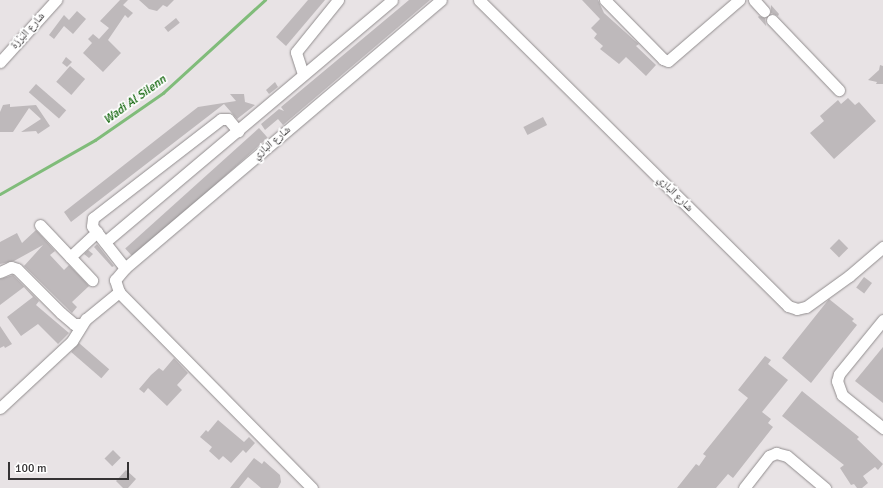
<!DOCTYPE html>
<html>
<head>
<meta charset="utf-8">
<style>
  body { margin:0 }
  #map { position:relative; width:883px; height:488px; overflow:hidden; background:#e8e3e5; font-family:Signika,"Noto Naskh Arabic",sans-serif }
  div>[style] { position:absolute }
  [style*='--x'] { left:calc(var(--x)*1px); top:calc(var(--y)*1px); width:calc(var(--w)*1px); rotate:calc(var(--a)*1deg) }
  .stream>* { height:2.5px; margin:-1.25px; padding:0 1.25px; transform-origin:1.25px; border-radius:1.25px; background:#80bc7a }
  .building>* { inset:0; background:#beb9bb; transform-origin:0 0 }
  .roads { filter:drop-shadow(0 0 1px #918d8e) drop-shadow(0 0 1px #918d8e) }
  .minor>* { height:11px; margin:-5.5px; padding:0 5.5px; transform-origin:5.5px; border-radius:5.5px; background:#fff }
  span { translate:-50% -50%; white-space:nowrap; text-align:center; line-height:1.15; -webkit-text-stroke:3.5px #fff; paint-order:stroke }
  .street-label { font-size:11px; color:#353334 }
  .water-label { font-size:12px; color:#0d6207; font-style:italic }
  .scale { position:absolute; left:8px; top:462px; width:121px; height:18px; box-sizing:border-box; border:2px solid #353334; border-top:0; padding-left:5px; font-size:12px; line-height:14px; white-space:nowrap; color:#353334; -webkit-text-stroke:3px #fff; paint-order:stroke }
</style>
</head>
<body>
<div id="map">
  <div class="stream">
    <i style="--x:0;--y:194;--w:109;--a:-29.6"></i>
    <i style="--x:95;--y:140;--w:83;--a:-34.7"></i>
    <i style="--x:163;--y:93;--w:138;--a:-42.4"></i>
  </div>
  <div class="building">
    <i style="clip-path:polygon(120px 0,128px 0,123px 5px,133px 13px,128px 18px,125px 15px,108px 40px,121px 53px,103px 72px,83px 53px,92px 43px,88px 39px,93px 34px,99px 39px,109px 28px,100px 21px)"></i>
    <i style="clip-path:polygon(139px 0,174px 0,167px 7px,163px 5px,157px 11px,149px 9px)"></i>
    <i style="clip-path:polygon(308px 0,325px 0,286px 46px,276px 37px)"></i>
    <i style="clip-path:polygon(409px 0,430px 0,283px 125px,278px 119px,265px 130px,261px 124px,279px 109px,284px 111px,281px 107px)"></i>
    <i style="clip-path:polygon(582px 0,598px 0,604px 13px,634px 40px,639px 44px,636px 46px,656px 65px,646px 76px,626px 57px,619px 64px,600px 49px,603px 46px,594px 38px,597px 34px,591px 28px,600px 19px)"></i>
    <i style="clip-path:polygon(771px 5px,779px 14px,778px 16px,771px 13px)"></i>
    <i style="clip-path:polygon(77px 11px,86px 19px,73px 34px,64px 26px,54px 39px,49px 35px,64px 15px,69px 20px)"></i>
    <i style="clip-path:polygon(759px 16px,765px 18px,766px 26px,758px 17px)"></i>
    <i style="left:176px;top:18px;width:6px;height:15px;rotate:51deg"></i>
    <i style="clip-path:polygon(66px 57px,72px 62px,67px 67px,62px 63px)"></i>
    <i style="clip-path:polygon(880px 65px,883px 66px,883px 84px,876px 84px,877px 82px,868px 80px,879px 70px)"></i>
    <i style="left:70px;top:66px;width:20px;height:21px;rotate:41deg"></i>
    <i style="clip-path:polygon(275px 82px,278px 87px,269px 94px,266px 90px)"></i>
    <i style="left:36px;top:84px;width:40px;height:11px;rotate:41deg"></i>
    <i style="clip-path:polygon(230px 94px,244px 94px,245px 102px,255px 105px,237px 119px,224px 104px,71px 222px,64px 212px,198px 107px,236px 101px)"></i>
    <i style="clip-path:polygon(848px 98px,855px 105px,859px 102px,876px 121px,834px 159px,810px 133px,824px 121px,820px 116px,838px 100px,841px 104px)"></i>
    <i style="clip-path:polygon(10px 104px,10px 107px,36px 105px,50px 126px,38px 134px,36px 131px,21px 132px,41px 119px,29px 108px,13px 132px,0 132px,0 112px,3px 105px)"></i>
    <i style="left:543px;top:117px;width:9px;height:22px;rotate:63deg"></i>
    <i style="left:259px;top:128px;width:13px;height:180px;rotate:48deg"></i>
    <i style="clip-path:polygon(36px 230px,55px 251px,50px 255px,64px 270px,69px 265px,89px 286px,72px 302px,77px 307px,72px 313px,24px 266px,43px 245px,14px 261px,0 264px,0 242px,17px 233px,22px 243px)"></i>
    <i style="left:839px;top:239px;width:13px;height:13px;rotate:45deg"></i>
    <i style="clip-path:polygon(97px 244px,114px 266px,112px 267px,94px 247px)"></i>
    <i style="clip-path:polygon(88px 250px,93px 254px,89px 258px,84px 254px)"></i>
    <i style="clip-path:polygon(13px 275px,39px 301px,36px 305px,69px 333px,58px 344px,38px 324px,21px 336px,7px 317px,33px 297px,24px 287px,0 305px,0 279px)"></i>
    <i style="left:864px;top:277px;width:10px;height:13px;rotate:37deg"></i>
    <i style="clip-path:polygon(829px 299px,854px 319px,852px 321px,857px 325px,811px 383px,782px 358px)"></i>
    <i style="clip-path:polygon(0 326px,12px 344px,5px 348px,4px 346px,0 348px)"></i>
    <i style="left:79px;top:343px;width:40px;height:12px;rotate:41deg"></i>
    <i style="clip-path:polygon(883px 347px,883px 403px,855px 381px)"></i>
    <i style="clip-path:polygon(765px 356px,771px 360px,768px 364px,788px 380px,762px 412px,771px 419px,768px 423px,773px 427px,733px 478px,728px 474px,716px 488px,677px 488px,696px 464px,699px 466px,706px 456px,703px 454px,748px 398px,738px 390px)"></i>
    <i style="clip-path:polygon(174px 358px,188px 373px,177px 385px,182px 390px,167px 406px,148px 388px,144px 393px,139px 389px,151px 375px,159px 368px,163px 371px)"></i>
    <i style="clip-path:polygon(802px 391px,859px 437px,857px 439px,883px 464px,878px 470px,875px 467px,863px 476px,868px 483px,862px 488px,857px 488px,854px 484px,851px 485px,840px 468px,844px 465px,782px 416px)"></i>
    <i style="clip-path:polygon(218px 420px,244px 442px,249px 437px,255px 443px,246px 453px,243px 450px,231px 463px,223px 456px,219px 460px,209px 451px,212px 447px,200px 437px,206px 430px,208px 432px)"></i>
    <i style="left:113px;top:450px;width:11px;height:12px;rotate:45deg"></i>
    <i style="clip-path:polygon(254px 458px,262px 464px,264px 461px,280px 475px,281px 482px,278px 488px,261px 488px,248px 477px,239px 488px,230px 488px)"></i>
    <i style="clip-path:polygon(126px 470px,136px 479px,128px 488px,123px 488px,116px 481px)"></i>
  </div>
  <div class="roads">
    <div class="minor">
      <i style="--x:479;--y:0;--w:435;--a:44.7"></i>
      <i style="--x:788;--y:306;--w:9;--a:18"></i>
      <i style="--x:797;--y:309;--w:9;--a:-13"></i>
      <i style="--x:806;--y:307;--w:53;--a:-35.8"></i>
      <i style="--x:849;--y:276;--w:45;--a:-40.5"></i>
      <i style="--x:605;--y:0;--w:83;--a:45.5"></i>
      <i style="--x:663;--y:59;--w:5;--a:22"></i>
      <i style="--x:668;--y:61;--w:94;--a:-40.7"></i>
      <i style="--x:754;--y:0;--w:15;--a:48"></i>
      <i style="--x:772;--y:20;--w:97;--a:46.3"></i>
      <i style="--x:0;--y:62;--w:84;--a:-47.9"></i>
      <i style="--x:303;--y:74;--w:23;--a:-108"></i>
      <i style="--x:296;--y:52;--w:67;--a:-51.1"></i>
      <i style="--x:40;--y:225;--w:76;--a:46.6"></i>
      <i style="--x:105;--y:242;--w:375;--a:-40.1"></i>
      <i style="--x:70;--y:257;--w:37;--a:-43"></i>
      <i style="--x:125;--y:268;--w:53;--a:-128.2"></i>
      <i style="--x:92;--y:226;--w:8;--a:-83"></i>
      <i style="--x:93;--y:218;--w:162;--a:-37.7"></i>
      <i style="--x:221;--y:119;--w:7;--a:0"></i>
      <i style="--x:228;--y:119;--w:16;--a:50"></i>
      <i style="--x:0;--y:272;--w:12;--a:-24"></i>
      <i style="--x:11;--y:267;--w:6;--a:18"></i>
      <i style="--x:17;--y:269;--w:62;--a:45"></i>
      <i style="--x:61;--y:313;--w:17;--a:40"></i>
      <i style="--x:74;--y:324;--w:7;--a:0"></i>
      <i style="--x:883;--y:320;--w:70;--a:129.2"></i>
      <i style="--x:839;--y:374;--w:7;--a:106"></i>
      <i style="--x:837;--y:381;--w:15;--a:70"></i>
      <i style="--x:842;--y:395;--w:53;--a:38.8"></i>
      <i style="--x:0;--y:408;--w:98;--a:-42.9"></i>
      <i style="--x:72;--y:341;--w:26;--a:-58"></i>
      <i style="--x:86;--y:319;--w:43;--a:-39.3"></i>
      <i style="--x:312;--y:488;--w:275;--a:-134.6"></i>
      <i style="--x:119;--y:292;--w:13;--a:-108"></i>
      <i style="--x:115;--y:280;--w:16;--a:-50"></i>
      <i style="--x:125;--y:268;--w:414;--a:-40.3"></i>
      <i style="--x:744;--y:488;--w:41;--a:-52"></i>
      <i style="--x:769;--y:456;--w:8;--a:-23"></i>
      <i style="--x:776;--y:453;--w:11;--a:15"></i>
      <i style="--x:787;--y:456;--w:50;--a:40.1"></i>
    </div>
  </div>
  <div class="street-label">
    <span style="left:28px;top:31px;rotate:-48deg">شارع البَرْزَة</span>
    <span style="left:272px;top:143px;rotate:-40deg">شارع البازي</span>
    <span style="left:675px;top:194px;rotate:45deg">شارع البازي</span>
  </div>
  <div class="water-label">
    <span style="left:135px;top:100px;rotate:-36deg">Wadi Al Silenn</span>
  </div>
  <div class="scale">100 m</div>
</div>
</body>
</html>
